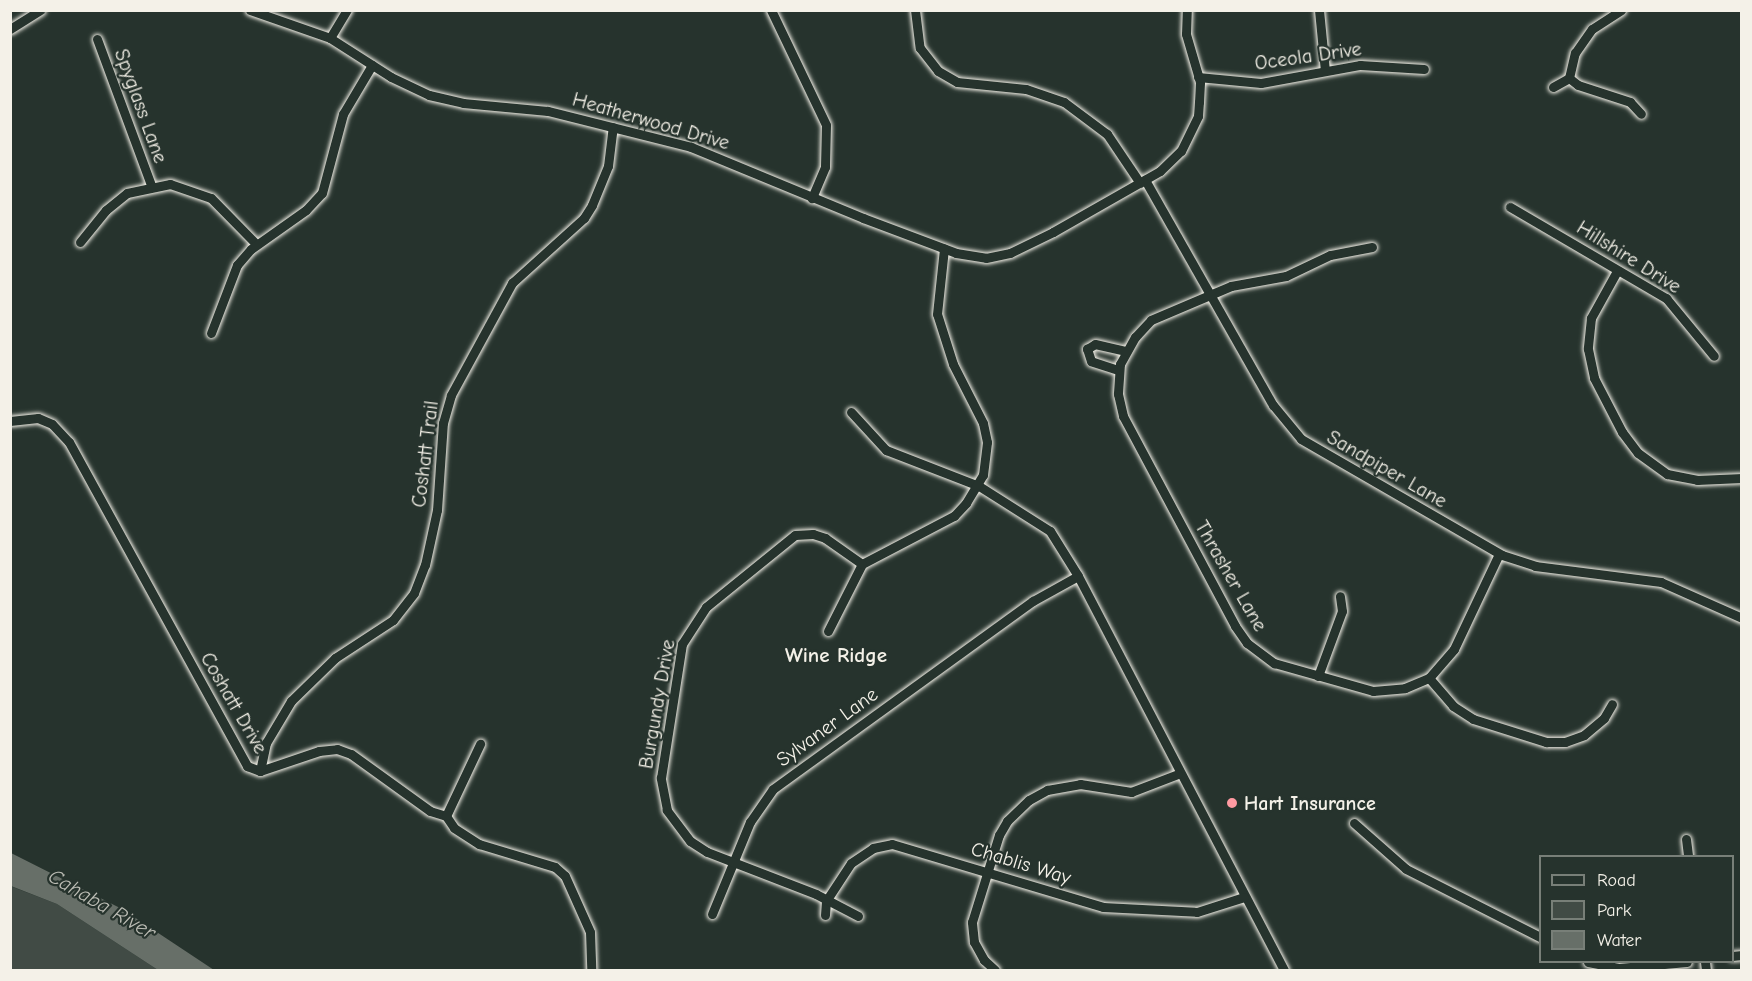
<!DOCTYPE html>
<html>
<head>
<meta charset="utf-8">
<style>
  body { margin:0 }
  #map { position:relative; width:1752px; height:981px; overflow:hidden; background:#26332d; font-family:"Comic Neue",sans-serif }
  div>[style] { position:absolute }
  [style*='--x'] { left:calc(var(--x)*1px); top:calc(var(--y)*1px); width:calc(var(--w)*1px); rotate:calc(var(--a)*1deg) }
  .green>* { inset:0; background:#414b45 }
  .water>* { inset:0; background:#676f68 }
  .roads { filter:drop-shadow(0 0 2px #f4f1e8) drop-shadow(0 0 2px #f4f1e8) }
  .minor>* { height:9px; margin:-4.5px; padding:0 4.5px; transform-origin:4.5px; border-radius:4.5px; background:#26332d }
  .dots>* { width:16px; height:16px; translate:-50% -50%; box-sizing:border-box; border:3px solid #26332d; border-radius:50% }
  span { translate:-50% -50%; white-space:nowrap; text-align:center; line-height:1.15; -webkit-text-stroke:4.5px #26332d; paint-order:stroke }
  .street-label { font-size:20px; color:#f4f1e8 }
  .poi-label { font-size:20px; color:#f4f1e8; font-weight:700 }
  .left { translate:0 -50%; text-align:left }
  .neighbourhood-label { font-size:21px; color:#f4f1e8; font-weight:700 }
  .water-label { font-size:21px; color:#bcbdb5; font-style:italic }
  .frame { position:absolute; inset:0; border:12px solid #f4f1e8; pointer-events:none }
  .legend { position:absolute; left:1539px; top:855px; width:195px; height:108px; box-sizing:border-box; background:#26332d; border:2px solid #787f78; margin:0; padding:8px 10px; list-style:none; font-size:18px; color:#f4f1e8 }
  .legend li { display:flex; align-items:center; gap:12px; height:30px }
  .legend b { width:30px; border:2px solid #787f78 }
</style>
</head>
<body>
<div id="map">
  <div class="green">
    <i style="clip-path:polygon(10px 886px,57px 904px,158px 970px,11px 970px)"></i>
  </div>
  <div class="water">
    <i style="clip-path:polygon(11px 853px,122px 909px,214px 970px,158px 970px,57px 904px,11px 886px)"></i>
  </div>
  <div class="roads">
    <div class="minor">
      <i style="--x:250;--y:10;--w:85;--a:19.3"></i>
      <i style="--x:330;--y:38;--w:72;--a:32.6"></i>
      <i style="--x:391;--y:77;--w:42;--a:25.3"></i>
      <i style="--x:429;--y:95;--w:35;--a:13"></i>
      <i style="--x:463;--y:103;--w:85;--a:5.4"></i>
      <i style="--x:548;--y:111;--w:147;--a:14.1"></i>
      <i style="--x:691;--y:147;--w:186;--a:22.4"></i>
      <i style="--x:863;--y:218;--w:99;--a:20.6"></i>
      <i style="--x:956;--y:253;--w:30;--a:9"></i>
      <i style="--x:986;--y:258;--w:25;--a:-12"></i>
      <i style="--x:1010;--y:253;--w:48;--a:-26"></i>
      <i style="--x:1053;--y:232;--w:123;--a:-29.7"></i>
      <i style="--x:1160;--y:171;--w:29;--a:-44"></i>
      <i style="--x:1181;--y:151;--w:39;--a:-64"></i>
      <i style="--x:1198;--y:116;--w:14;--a:-86"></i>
      <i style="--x:1199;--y:102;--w:20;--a:-87"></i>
      <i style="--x:1200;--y:82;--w:50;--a:-106.3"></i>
      <i style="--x:1186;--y:34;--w:24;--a:-88"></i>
      <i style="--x:771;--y:10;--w:127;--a:64.4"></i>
      <i style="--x:826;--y:125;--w:42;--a:91.4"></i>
      <i style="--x:825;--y:167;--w:34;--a:113"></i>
      <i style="--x:915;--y:10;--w:38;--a:83"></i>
      <i style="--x:920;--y:48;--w:29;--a:52"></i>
      <i style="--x:938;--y:71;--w:22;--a:30"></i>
      <i style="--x:957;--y:82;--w:69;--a:5.8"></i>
      <i style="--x:1026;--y:89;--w:40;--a:18.9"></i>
      <i style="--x:1064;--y:102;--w:54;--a:36.7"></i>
      <i style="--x:1107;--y:134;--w:59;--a:56"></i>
      <i style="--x:1319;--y:10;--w:61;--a:84.4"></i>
      <i style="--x:10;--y:29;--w:36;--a:-32"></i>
      <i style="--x:330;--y:38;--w:33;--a:-59"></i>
      <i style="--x:97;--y:39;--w:156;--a:69.7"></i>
      <i style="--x:1198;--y:77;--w:63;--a:5.4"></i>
      <i style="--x:1261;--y:83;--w:101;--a:-10.3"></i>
      <i style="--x:1360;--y:65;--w:64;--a:3.6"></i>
      <i style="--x:1569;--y:78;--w:26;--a:-77"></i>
      <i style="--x:1575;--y:53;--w:29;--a:-55"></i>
      <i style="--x:1592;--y:29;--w:35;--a:-33"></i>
      <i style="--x:1569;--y:78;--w:11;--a:38"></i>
      <i style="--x:1578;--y:85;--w:55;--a:18.1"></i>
      <i style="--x:1630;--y:102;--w:16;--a:47"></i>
      <i style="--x:1553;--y:87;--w:18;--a:-29"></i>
      <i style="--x:1145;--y:180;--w:259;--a:60.4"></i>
      <i style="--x:1273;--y:405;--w:44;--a:50.5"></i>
      <i style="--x:1301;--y:439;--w:232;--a:30"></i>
      <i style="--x:1502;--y:555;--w:35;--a:18"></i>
      <i style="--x:1535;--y:566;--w:127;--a:7.2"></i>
      <i style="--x:1661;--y:582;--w:89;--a:24"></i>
      <i style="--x:1510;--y:207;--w:181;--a:30.3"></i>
      <i style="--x:1666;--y:298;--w:75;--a:50.4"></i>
      <i style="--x:80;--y:242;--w:41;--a:-50.9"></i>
      <i style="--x:106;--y:210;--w:27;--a:-39"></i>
      <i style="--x:127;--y:193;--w:44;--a:-11.8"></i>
      <i style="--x:170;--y:184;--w:43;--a:18.9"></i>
      <i style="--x:211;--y:198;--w:64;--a:45.6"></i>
      <i style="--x:1372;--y:247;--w:43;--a:169.2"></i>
      <i style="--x:1330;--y:255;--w:49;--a:154.5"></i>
      <i style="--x:1286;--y:276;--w:56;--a:169.7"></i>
      <i style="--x:1231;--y:286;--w:87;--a:157"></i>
      <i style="--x:1151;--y:320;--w:23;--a:133"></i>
      <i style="--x:1135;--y:337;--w:31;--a:119"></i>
      <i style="--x:1120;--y:364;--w:30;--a:94"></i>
      <i style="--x:1118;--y:394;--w:23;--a:77"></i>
      <i style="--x:1123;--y:416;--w:238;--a:61.9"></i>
      <i style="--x:1235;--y:626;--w:21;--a:55"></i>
      <i style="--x:1247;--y:643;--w:34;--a:37"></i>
      <i style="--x:1274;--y:663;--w:103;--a:15.8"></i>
      <i style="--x:1373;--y:691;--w:32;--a:-5"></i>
      <i style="--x:1405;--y:688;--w:26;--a:-23"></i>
      <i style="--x:1429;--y:678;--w:38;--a:-49"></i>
      <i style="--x:1454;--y:649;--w:105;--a:-64.7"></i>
      <i style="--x:1617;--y:271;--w:54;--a:119"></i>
      <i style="--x:1591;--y:318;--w:31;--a:96"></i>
      <i style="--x:1588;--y:349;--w:30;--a:78"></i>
      <i style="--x:1594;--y:378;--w:61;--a:62.6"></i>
      <i style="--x:1622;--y:432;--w:26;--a:53"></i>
      <i style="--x:1638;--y:453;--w:36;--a:36"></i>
      <i style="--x:1667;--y:474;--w:31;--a:11"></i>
      <i style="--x:1697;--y:480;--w:45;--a:-2.5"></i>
      <i style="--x:211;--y:333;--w:73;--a:-69.1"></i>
      <i style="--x:237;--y:265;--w:21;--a:-49"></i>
      <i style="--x:251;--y:249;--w:67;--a:-35.3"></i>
      <i style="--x:306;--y:210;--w:23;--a:-47"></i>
      <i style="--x:322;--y:193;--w:82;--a:-75.1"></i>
      <i style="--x:343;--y:114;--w:57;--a:-59.4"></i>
      <i style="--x:1118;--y:370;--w:28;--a:-162"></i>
      <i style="--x:1091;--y:361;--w:13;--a:-108"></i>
      <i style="--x:1087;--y:349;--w:9;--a:-32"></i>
      <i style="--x:1095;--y:344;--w:32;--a:13"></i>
      <i style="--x:851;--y:412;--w:52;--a:47.4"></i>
      <i style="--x:886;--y:450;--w:100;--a:21.2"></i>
      <i style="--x:979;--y:486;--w:84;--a:32.4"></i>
      <i style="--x:1050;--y:531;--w:53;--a:58.1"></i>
      <i style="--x:1078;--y:576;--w:445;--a:62.4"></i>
      <i style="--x:10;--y:421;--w:28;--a:-6"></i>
      <i style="--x:38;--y:418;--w:15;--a:23"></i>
      <i style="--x:52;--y:424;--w:25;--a:47"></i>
      <i style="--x:69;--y:442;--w:370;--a:61.2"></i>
      <i style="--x:247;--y:766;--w:14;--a:21"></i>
      <i style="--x:260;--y:771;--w:62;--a:-18.7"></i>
      <i style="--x:319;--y:751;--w:18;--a:-6"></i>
      <i style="--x:337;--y:749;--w:15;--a:20"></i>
      <i style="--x:351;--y:754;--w:97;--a:35.8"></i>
      <i style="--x:430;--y:811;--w:17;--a:17"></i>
      <i style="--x:446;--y:816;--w:14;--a:56"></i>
      <i style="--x:454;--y:828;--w:30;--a:33"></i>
      <i style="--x:479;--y:844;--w:79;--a:16.8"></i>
      <i style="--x:555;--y:867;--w:13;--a:42"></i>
      <i style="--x:565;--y:876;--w:61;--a:65.9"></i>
      <i style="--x:590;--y:932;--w:38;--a:88"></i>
      <i style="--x:828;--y:631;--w:75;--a:-63.1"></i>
      <i style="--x:862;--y:564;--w:104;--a:-27.6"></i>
      <i style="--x:954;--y:516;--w:18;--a:-47"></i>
      <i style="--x:966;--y:503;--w:33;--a:-59"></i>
      <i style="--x:983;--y:475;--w:33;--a:-83"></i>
      <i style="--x:987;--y:442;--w:19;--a:-102"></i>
      <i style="--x:983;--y:423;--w:66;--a:-117"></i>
      <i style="--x:953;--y:364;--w:52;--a:-107.7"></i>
      <i style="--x:937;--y:314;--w:66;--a:-83.9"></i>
      <i style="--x:1318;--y:676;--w:69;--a:-69.7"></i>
      <i style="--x:1342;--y:611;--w:15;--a:-98"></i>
      <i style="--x:1429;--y:678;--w:37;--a:49"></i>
      <i style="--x:1453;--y:706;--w:24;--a:33"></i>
      <i style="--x:1473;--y:719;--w:77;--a:17.5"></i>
      <i style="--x:1546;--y:742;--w:19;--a:0"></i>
      <i style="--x:1565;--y:742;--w:20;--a:-20"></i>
      <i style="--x:1584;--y:735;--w:26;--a:-40"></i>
      <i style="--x:1604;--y:718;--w:16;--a:-60"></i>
      <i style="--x:260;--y:771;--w:29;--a:-78"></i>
      <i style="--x:266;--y:743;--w:49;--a:-59.2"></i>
      <i style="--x:291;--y:701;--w:62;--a:-44.3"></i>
      <i style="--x:335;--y:658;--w:69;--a:-33.2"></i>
      <i style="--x:393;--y:620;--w:34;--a:-52"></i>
      <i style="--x:414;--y:593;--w:30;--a:-69"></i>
      <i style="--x:425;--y:565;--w:56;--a:-77.7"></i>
      <i style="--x:437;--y:510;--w:87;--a:-86.1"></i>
      <i style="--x:443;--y:423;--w:29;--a:-74"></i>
      <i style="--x:451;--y:395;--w:128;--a:-61.4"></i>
      <i style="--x:512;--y:283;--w:97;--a:-42.1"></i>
      <i style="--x:584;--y:218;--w:15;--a:-58"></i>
      <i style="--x:592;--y:205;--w:42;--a:-67.7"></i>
      <i style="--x:608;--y:166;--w:39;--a:-83"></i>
      <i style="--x:446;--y:816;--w:80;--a:-64.7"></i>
      <i style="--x:1354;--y:823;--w:69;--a:41.5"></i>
      <i style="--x:1406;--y:869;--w:150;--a:26.9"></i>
      <i style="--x:1686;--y:839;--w:17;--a:83"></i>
      <i style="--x:712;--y:914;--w:100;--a:-67.6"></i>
      <i style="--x:750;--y:822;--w:40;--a:-55.1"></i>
      <i style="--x:773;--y:789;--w:321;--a:-35.9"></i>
      <i style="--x:1033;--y:601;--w:51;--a:-29.1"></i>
      <i style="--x:825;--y:915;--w:14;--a:-86"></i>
      <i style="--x:826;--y:901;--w:45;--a:-56.7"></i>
      <i style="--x:851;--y:863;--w:27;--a:-34"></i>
      <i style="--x:873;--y:848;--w:19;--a:-12"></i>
      <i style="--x:892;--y:844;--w:220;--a:16.6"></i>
      <i style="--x:1103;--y:907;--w:94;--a:3"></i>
      <i style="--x:1197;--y:912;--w:49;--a:-17.7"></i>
      <i style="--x:858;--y:916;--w:47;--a:-152.4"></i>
      <i style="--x:816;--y:894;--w:117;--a:-158.9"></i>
      <i style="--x:707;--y:852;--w:20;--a:-147"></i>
      <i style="--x:690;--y:841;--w:39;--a:-127"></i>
      <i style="--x:667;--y:810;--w:33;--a:-101"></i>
      <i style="--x:661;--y:778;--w:136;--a:-81.1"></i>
      <i style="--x:682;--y:644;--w:44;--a:-57"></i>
      <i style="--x:706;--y:607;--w:114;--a:-39"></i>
      <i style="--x:795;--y:535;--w:18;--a:-3"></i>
      <i style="--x:813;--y:534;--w:13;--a:18"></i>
      <i style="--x:825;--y:538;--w:45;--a:35.1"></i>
      <i style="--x:1732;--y:956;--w:10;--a:-6"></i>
      <i style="--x:1588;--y:962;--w:32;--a:11"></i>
      <i style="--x:1619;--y:968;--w:68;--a:-5"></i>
      <i style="--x:1705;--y:962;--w:8;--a:83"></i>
      <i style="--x:995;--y:970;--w:15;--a:-138"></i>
      <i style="--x:984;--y:960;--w:21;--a:-119"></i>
      <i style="--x:974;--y:942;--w:20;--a:-96"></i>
      <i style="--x:972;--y:922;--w:91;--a:-72.8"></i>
      <i style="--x:999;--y:835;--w:16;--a:-60"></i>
      <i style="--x:1007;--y:821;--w:30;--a:-44"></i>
      <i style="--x:1029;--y:800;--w:21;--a:-29"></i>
      <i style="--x:1047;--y:790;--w:34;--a:-10"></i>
      <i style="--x:1080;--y:784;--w:52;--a:8.9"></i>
      <i style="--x:1131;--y:792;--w:50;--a:-21"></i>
    </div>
  </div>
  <div class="dots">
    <i style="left:1232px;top:803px;background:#ff9aa2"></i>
  </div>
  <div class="street-label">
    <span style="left:1308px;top:56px;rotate:-8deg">Oceola Drive</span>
    <span style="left:141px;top:106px;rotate:70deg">Spyglass Lane</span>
    <span style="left:651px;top:121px;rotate:16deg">Heatherwood Drive</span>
    <span style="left:1629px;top:257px;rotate:32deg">Hillshire Drive</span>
    <span style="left:425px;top:454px;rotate:-83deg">Coshatt Trail</span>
    <span style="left:1387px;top:469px;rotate:30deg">Sandpiper Lane</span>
    <span style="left:1231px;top:576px;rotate:60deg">Thrasher Lane</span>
    <span style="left:234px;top:703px;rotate:60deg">Coshatt Drive</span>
    <span style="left:657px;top:704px;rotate:-80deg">Burgundy Drive</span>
    <span style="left:827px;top:727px;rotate:-36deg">Sylvaner Lane</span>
    <span style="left:1021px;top:863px;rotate:17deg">Chablis Way</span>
  </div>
  <div class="poi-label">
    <span class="left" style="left:1244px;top:803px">Hart Insurance</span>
  </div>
  <div class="neighbourhood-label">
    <span style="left:836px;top:655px">Wine Ridge</span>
  </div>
  <div class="water-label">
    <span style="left:102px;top:904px;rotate:30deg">Cahaba River</span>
  </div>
  <div class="frame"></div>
  <ul class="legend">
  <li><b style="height:8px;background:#26332d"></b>Road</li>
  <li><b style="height:16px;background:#414b45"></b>Park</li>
  <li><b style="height:16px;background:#676f68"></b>Water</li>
  </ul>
</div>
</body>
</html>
